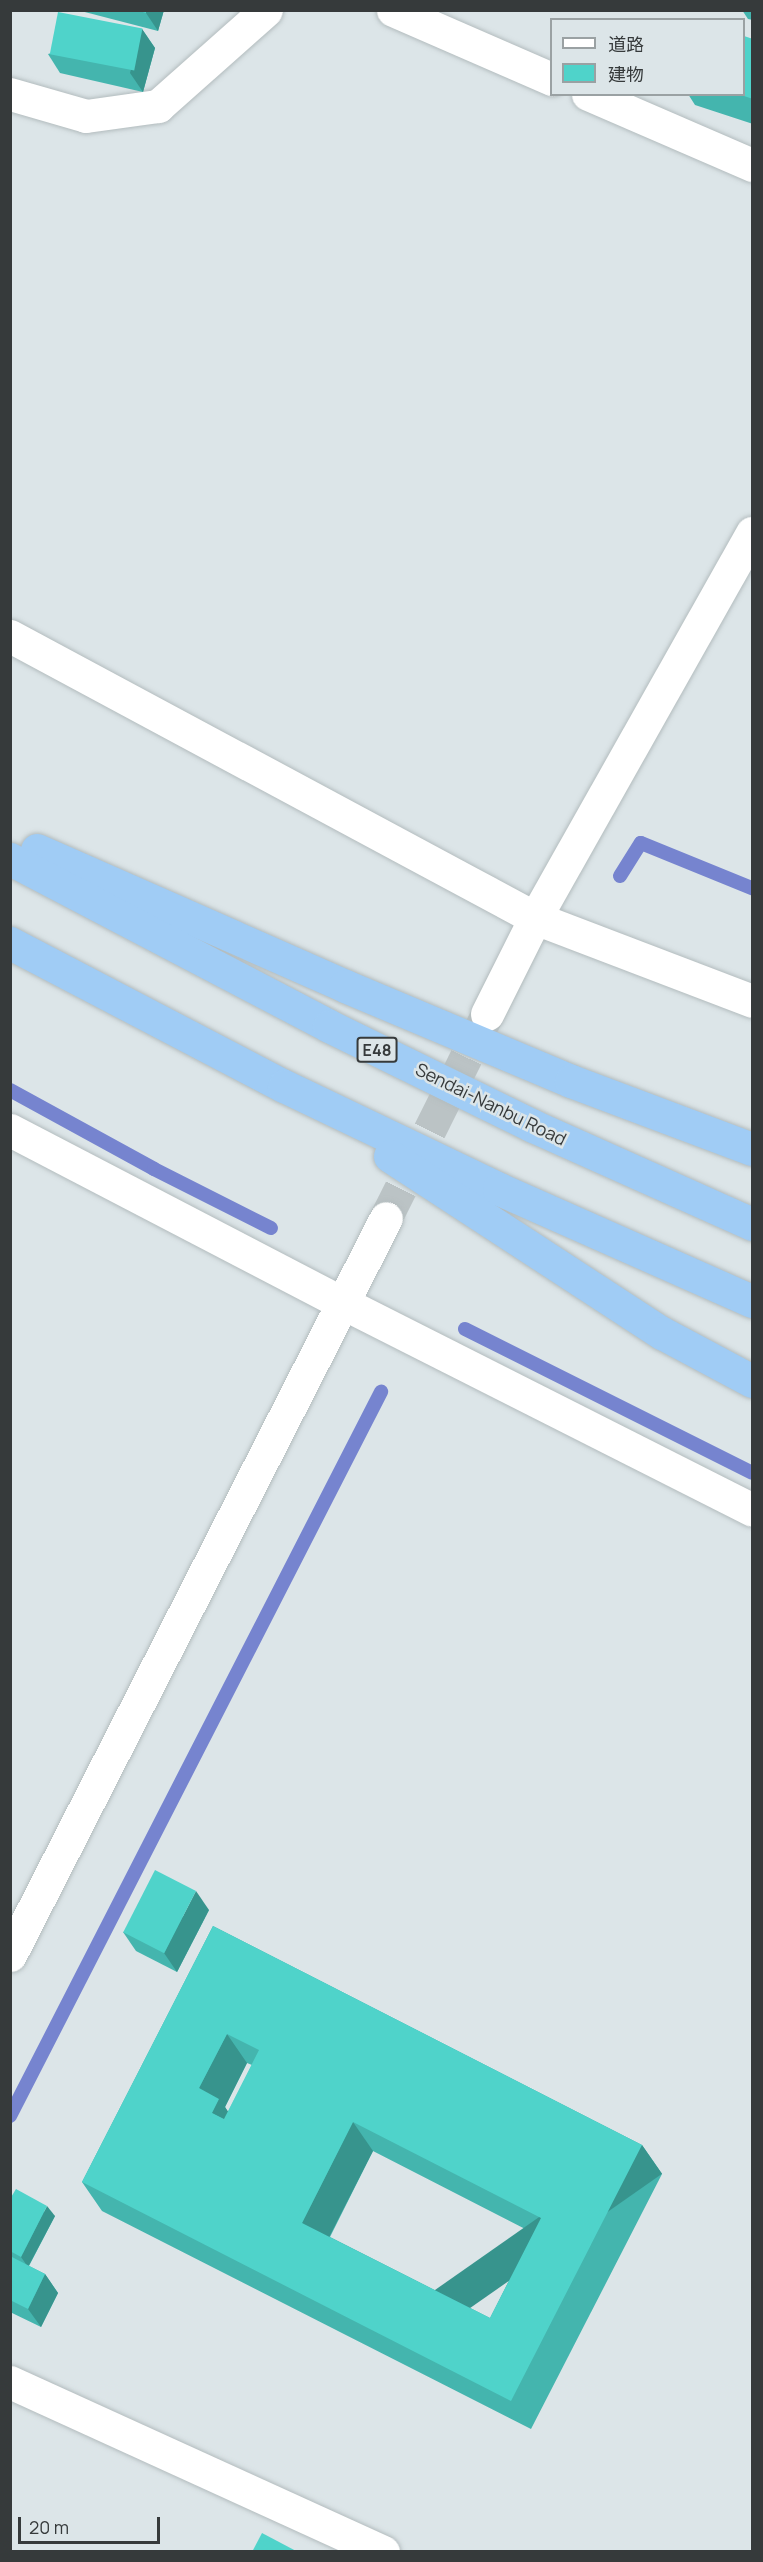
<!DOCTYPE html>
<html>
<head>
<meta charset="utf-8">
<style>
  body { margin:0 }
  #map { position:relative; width:763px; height:2562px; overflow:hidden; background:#dce5e8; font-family:Manrope,"Noto Sans JP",sans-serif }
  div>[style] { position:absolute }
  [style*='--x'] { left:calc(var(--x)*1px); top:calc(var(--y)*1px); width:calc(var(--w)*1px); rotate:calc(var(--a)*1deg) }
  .stream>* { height:14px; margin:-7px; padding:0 7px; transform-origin:7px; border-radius:7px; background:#7684cf }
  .tertiary-tunnel>* { height:33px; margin-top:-16.5px; transform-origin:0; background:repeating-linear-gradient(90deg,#bbc3c5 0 33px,transparent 0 49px) }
  .roads { filter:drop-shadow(0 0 2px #b3bcbe) drop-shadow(0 0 2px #b3bcbe) }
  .minor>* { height:33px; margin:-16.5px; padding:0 16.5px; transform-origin:16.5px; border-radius:16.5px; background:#fff }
  .tertiary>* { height:33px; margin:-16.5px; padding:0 16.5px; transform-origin:16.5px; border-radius:16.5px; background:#fff }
  .motorway>* { height:33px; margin:-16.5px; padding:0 16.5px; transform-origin:16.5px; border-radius:16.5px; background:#a0ccf5 }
  .wall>* { inset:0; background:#44b5ae }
  .shaded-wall>* { inset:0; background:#37948d; transform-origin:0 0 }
  .building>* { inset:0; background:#4fd3ca; transform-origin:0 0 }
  span { translate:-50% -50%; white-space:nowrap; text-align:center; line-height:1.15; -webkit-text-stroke:5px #dce5e8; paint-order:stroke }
  .shield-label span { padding:2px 4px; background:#dce5e8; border:2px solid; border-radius:4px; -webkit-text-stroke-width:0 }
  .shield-label { font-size:16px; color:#363a3b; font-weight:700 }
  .street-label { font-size:18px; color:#363a3b }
  .frame { position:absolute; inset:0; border:12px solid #363a3b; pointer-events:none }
  .legend { position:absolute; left:550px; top:18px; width:195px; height:78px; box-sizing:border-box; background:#dce5e8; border:2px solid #9aa1a3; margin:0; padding:8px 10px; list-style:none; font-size:18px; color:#363a3b }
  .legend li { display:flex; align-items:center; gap:12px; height:30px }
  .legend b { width:30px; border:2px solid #9aa1a3 }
  .scale { position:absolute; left:18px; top:2517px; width:142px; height:27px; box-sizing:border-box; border:3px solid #363a3b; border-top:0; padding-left:8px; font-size:18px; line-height:21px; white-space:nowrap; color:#363a3b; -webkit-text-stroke:4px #dce5e8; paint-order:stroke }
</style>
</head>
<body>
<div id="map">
  <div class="stream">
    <i style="--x:620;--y:876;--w:39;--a:-58"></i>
    <i style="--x:641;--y:843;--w:120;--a:22.1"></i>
    <i style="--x:10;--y:1090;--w:164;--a:28.7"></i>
    <i style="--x:154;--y:1169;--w:131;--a:26.8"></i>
    <i style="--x:465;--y:1329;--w:321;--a:26.6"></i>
    <i style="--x:10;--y:2116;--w:814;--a:-62.87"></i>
  </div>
  <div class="tertiary-tunnel">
    <i style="--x:386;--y:1218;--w:227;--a:-63.5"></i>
  </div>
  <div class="roads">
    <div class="minor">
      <i style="--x:393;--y:10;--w:173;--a:23.5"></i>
      <i style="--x:10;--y:94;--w:79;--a:16.1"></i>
      <i style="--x:86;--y:116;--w:73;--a:-7.9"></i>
      <i style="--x:158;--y:106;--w:144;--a:-41.6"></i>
      <i style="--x:588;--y:94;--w:179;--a:23.4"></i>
      <i style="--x:535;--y:918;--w:232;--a:20.9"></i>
      <i style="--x:10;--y:1130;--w:375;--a:27.5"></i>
      <i style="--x:343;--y:1303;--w:458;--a:26.8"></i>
    </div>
    <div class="tertiary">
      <i style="--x:10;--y:636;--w:596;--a:28.24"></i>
      <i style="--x:487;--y:1014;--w:107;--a:-63.4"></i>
      <i style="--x:535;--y:918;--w:442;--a:-60.6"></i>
      <i style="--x:10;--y:1955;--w:827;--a:-62.97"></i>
      <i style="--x:10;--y:2382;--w:410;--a:24.5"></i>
    </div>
    <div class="motorway">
      <i style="--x:37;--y:850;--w:337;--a:23.8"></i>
      <i style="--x:345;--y:986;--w:245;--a:22.8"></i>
      <i style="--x:571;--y:1081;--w:193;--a:20.6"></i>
      <i style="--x:10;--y:859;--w:360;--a:27.6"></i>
      <i style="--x:329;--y:1026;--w:227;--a:26.1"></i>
      <i style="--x:533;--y:1126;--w:240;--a:24.1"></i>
      <i style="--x:10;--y:943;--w:309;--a:27.6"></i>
      <i style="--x:284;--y:1086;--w:238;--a:25.6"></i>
      <i style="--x:499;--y:1189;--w:277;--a:23.9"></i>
      <i style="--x:390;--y:1156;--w:325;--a:33.1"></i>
      <i style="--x:662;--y:1333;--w:102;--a:28.1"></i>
    </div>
  </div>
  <div class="wall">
    <i style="clip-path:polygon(77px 10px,164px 10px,158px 31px)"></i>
    <i style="clip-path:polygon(742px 10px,753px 10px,753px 20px,748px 19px)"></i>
    <i style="clip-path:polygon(142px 29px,155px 48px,143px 92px,60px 73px,48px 54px)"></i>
    <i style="clip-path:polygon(753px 39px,753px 124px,695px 105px,688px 94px,744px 94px)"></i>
    <i style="clip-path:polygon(209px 1910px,177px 1972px,136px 1951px,123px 1932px)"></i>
    <i style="clip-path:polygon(evenodd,213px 1926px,642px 2145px,662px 2174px,531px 2429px,102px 2211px,82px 2182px,213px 1926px,247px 2063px,252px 2065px,228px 2112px,225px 2107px,247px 2063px,213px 1926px,373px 2151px,533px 2233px,490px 2318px,330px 2237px,373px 2151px)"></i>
    <i style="clip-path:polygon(10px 2199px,55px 2216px,29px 2266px,45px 2274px,58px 2293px,41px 2327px,10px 2312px)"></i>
  </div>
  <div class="shaded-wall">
    <i style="clip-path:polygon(146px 10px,164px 10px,158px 31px,146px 13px)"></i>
    <i style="clip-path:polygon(142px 29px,155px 48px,143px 92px,130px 73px)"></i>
    <i style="clip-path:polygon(196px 1891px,209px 1910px,177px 1972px,164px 1953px)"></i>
    <i style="clip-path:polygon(227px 2034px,247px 2063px,225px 2107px,239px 2128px,212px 2113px,199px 2088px)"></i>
    <i style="clip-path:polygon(353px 2122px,373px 2151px,322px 2251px,302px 2223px)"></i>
    <i style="left:642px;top:2145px;width:35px;height:288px;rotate:55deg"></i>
    <i style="clip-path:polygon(47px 2206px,55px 2216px,28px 2267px,21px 2257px)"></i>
    <i style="clip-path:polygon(45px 2274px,58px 2293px,41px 2327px,28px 2309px)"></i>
  </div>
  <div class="building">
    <i style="clip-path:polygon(136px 10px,146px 10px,146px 13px)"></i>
    <i style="left:58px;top:12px;width:86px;height:43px;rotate:11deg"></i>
    <i style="clip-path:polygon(744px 36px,753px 39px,753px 99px,738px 94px,744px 94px)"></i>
    <i style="left:155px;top:1870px;width:46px;height:70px;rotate:27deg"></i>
    <i style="clip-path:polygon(evenodd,213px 1926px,642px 2145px,511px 2401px,82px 2182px,213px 1926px,227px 2034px,259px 2050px,224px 2119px,212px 2113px,219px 2099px,199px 2088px,227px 2034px,213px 1926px,353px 2122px,541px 2218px,490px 2318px,302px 2223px,353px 2122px)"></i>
    <i style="clip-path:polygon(16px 2189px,47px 2206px,21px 2257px,10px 2251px,10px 2199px)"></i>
    <i style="clip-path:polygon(10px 2256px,45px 2274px,28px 2309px,10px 2300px)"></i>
    <i style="clip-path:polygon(262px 2533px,298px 2552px,252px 2552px)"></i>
  </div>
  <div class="shield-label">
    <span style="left:377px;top:1050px">E48</span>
  </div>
  <div class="street-label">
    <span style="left:491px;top:1104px;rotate:26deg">Sendai-Nanbu Road</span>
  </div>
  <div class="frame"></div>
  <ul class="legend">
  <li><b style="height:8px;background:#fff"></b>道路</li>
  <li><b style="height:16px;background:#4fd3ca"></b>建物</li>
  </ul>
  <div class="scale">20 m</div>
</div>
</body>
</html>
